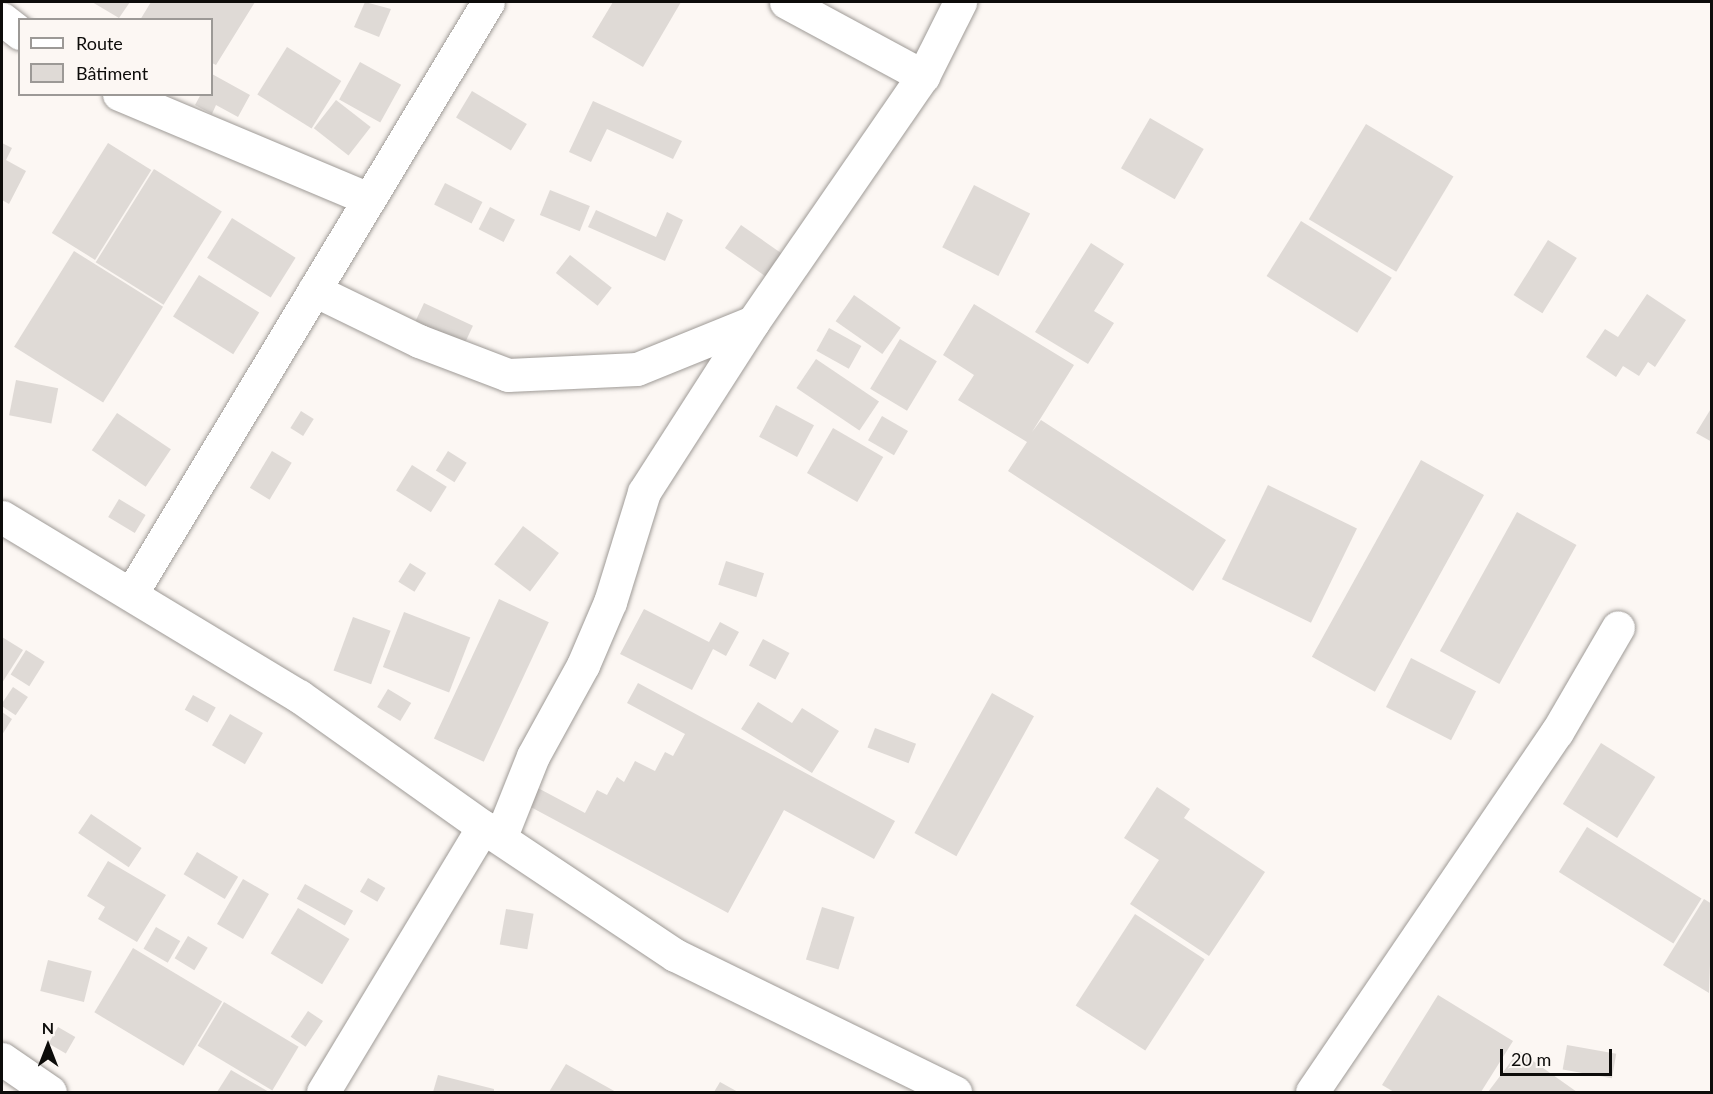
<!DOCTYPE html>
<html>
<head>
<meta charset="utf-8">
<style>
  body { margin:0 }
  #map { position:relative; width:1713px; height:1094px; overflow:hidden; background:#fcf7f3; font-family:Lato,sans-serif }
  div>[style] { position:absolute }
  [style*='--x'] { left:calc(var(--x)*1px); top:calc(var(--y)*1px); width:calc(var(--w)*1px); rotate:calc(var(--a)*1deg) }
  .building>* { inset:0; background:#dfdad6; transform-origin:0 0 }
  .roads { filter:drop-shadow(0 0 2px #9f9b97) drop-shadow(0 0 2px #9f9b97) }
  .minor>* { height:33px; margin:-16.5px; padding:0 16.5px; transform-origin:16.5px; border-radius:16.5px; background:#fff }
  span { translate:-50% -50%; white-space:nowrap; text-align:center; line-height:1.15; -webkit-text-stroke:6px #fcf7f3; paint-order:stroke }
  .frame { position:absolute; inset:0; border:3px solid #0d0c0a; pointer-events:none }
  .legend { position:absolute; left:18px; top:18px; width:195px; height:78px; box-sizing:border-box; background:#fcf7f3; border:2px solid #9c9996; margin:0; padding:8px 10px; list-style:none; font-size:18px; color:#0d0c0a }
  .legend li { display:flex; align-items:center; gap:12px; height:30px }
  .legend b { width:30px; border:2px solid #9c9996 }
  .north { position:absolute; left:18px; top:1016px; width:60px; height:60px; -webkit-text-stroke:4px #fcf7f3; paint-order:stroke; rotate:0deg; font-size:16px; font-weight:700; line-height:24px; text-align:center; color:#0d0c0a }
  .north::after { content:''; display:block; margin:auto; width:21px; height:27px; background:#0d0c0a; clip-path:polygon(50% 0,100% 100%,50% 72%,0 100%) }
  .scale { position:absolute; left:1500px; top:1049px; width:112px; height:27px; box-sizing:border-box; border:3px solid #0d0c0a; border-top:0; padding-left:8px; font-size:18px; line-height:21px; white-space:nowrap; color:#0d0c0a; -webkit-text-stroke:4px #fcf7f3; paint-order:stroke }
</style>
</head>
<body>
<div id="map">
  <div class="building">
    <i style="clip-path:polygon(92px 2px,130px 2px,119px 18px)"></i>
    <i style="clip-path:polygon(151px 2px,255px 2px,216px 65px,212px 63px,212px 20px,140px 20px)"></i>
    <i style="clip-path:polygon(365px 2px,391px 9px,379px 37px,354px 27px)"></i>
    <i style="clip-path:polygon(613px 2px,681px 2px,643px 67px,592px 37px)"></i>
    <i style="left:287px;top:47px;width:64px;height:56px;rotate:32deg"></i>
    <i style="left:360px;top:62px;width:47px;height:43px;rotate:29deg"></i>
    <i style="clip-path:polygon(212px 74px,250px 95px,238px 117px,216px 105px,212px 114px,195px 105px,201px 94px,212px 94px)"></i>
    <i style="left:472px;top:91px;width:64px;height:31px;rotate:31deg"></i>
    <i style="left:336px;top:100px;width:44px;height:36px;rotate:38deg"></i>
    <i style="clip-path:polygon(593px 101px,682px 141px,673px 159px,607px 129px,591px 162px,569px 152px)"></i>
    <i style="left:1150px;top:118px;width:62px;height:58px;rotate:30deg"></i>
    <i style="left:1366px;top:124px;width:102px;height:111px;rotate:31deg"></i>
    <i style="clip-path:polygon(2px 143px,12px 148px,6px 160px,26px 171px,9px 204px,2px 200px)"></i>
    <i style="left:108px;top:143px;width:51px;height:106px;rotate:32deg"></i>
    <i style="left:154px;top:169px;width:80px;height:110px;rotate:32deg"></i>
    <i style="left:445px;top:183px;width:42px;height:24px;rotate:27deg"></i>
    <i style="left:974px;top:185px;width:63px;height:70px;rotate:27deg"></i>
    <i style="left:550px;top:190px;width:43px;height:27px;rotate:22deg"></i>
    <i style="left:490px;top:207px;width:28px;height:25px;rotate:27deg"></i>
    <i style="clip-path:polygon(596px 210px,656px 237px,667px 212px,683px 220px,665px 261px,588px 227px)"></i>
    <i style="left:232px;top:218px;width:75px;height:47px;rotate:32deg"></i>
    <i style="left:1301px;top:221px;width:107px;height:65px;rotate:32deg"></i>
    <i style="left:741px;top:225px;width:56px;height:28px;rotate:35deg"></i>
    <i style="left:1548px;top:240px;width:34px;height:65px;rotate:32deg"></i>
    <i style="clip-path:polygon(1091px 243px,1124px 264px,1094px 311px,1114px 323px,1088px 364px,1035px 332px)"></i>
    <i style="left:74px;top:251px;width:105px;height:113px;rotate:32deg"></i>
    <i style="left:570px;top:255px;width:53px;height:23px;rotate:38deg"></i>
    <i style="left:199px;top:275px;width:71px;height:49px;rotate:32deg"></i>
    <i style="clip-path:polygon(1647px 294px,1686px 320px,1655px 367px,1648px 362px,1639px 376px,1623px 366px,1616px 377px,1586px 357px,1605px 329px,1618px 337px)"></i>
    <i style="left:854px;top:295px;width:57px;height:32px;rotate:35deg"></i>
    <i style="left:424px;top:303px;width:54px;height:24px;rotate:25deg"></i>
    <i style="clip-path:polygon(974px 304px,1074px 365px,1032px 432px,1041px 420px,1226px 540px,1193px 591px,1008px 471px,1027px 442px,958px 400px,974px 375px,943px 355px)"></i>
    <i style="left:829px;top:328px;width:37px;height:26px;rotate:29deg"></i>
    <i style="left:900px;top:339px;width:43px;height:58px;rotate:31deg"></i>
    <i style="left:816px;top:359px;width:76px;height:35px;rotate:34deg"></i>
    <i style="left:16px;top:380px;width:43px;height:36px;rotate:11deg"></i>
    <i style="left:776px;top:405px;width:43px;height:36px;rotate:28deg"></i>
    <i style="clip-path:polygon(1712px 407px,1712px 442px,1696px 433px)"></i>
    <i style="left:301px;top:411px;width:15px;height:20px;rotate:32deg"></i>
    <i style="left:117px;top:413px;width:65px;height:45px;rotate:34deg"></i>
    <i style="left:882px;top:416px;width:30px;height:28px;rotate:30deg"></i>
    <i style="left:833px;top:428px;width:58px;height:52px;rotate:30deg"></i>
    <i style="left:272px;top:451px;width:23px;height:43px;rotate:31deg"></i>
    <i style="left:448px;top:451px;width:22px;height:23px;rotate:32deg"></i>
    <i style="left:1421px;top:460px;width:72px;height:225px;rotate:29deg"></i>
    <i style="left:412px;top:465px;width:41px;height:30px;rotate:32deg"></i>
    <i style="left:1268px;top:485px;width:99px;height:105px;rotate:26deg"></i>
    <i style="left:119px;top:499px;width:31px;height:21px;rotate:31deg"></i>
    <i style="left:1517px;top:512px;width:68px;height:159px;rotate:29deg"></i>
    <i style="left:523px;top:526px;width:45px;height:48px;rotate:37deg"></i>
    <i style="left:726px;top:561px;width:40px;height:25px;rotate:18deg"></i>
    <i style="left:410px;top:563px;width:19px;height:22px;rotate:32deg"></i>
    <i style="left:499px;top:599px;width:55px;height:154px;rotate:25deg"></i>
    <i style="clip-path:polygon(644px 609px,709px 642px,720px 622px,739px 632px,726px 656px,713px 649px,692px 690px,620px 654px)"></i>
    <i style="left:404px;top:612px;width:71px;height:59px;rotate:21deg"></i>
    <i style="left:353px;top:617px;width:40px;height:57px;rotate:20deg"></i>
    <i style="clip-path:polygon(2px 637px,23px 650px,2px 683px)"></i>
    <i style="left:763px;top:639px;width:30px;height:30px;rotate:28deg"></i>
    <i style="left:26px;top:650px;width:22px;height:29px;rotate:32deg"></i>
    <i style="left:1411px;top:658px;width:73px;height:55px;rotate:27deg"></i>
    <i style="clip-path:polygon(638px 683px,895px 821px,874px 859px,784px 810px,728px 913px,527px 805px,536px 787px,585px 813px,597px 790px,607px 795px,617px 777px,624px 782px,635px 761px,655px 771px,665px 752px,673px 756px,685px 734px,627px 703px)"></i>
    <i style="left:13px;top:687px;width:18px;height:22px;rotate:34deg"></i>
    <i style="left:388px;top:689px;width:27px;height:21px;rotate:31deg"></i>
    <i style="left:992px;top:693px;width:48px;height:160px;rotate:29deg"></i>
    <i style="left:193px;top:695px;width:26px;height:17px;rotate:29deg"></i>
    <i style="clip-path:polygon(758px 702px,792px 723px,802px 708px,839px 731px,812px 773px,741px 729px)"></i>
    <i style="clip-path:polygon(2px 712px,12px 719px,2px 735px)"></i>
    <i style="left:230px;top:714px;width:38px;height:36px;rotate:30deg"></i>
    <i style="left:875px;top:728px;width:44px;height:21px;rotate:21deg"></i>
    <i style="left:1601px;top:743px;width:64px;height:72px;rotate:32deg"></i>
    <i style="clip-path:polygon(1157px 787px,1190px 809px,1184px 818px,1265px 872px,1209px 956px,1130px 904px,1159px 860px,1124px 838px)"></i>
    <i style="left:91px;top:814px;width:61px;height:23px;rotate:34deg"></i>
    <i style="left:1587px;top:827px;width:135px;height:53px;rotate:32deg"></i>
    <i style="left:197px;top:852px;width:48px;height:26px;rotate:31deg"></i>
    <i style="clip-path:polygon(108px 861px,166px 895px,137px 942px,98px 919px,105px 907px,87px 896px)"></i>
    <i style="left:368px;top:878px;width:20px;height:16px;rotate:30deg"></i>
    <i style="left:243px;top:879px;width:30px;height:52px;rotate:30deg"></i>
    <i style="left:305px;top:884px;width:55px;height:17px;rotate:29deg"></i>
    <i style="clip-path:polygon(1704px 899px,1712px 904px,1709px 993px,1663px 965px)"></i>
    <i style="left:822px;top:907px;width:34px;height:55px;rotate:17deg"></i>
    <i style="left:298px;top:908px;width:60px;height:53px;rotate:31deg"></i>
    <i style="left:506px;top:909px;width:28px;height:36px;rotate:10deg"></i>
    <i style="left:1135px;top:914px;width:83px;height:109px;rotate:33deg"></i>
    <i style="left:156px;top:927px;width:28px;height:25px;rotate:30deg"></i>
    <i style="left:188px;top:936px;width:23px;height:26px;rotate:31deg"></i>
    <i style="left:133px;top:948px;width:104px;height:75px;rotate:31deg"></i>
    <i style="left:48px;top:960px;width:45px;height:32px;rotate:14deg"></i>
    <i style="clip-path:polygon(1438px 995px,1513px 1041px,1481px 1092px,1394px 1092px,1382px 1085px)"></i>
    <i style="left:224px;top:1002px;width:87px;height:51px;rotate:31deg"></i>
    <i style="left:308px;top:1011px;width:18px;height:31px;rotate:34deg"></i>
    <i style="left:58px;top:1027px;width:20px;height:19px;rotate:30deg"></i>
    <i style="left:1567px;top:1045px;width:50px;height:25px;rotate:10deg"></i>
    <i style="clip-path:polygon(1519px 1051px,1577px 1092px,1488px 1092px)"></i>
    <i style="clip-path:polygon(566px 1064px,616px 1092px,549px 1092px)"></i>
    <i style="clip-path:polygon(231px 1070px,269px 1092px,217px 1092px)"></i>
    <i style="clip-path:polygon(438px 1075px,494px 1089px,494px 1092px,433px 1092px)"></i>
    <i style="clip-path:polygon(720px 1082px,738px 1092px,714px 1092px)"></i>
  </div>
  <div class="roads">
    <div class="minor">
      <i style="--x:786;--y:2;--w:156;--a:28.4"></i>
      <i style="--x:2;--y:19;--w:23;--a:38"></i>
      <i style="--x:119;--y:94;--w:271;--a:22.8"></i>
      <i style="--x:314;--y:290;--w:117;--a:25.9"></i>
      <i style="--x:419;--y:341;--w:95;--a:20.9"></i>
      <i style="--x:508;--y:375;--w:129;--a:-2.7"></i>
      <i style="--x:637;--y:369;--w:125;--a:-22.1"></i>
      <i style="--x:753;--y:322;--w:299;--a:-55.4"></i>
      <i style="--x:923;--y:76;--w:83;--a:-63.4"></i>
      <i style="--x:2;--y:517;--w:347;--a:31.1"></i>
      <i style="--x:299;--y:696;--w:226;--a:35.4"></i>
      <i style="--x:483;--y:827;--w:231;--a:33.7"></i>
      <i style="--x:675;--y:955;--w:312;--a:26.1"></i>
      <i style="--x:131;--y:594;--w:691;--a:-58.91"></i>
      <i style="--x:501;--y:836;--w:86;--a:-68.2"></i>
      <i style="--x:533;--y:756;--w:104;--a:-61.2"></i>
      <i style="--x:583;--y:665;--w:69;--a:-66.8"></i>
      <i style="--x:610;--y:602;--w:115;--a:-72.8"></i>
      <i style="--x:644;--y:492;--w:202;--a:-57.3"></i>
      <i style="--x:2;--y:1059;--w:58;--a:34.5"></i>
      <i style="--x:323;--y:1092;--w:310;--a:-58.9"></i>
      <i style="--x:1312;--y:1092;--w:435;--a:-55.8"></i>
      <i style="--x:1557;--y:732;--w:121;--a:-59.8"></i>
    </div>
  </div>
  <div class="frame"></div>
  <ul class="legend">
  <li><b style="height:8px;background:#fff"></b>Route</li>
  <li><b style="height:16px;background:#dfdad6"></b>Bâtiment</li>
  </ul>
  <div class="north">N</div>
  <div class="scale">20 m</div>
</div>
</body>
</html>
